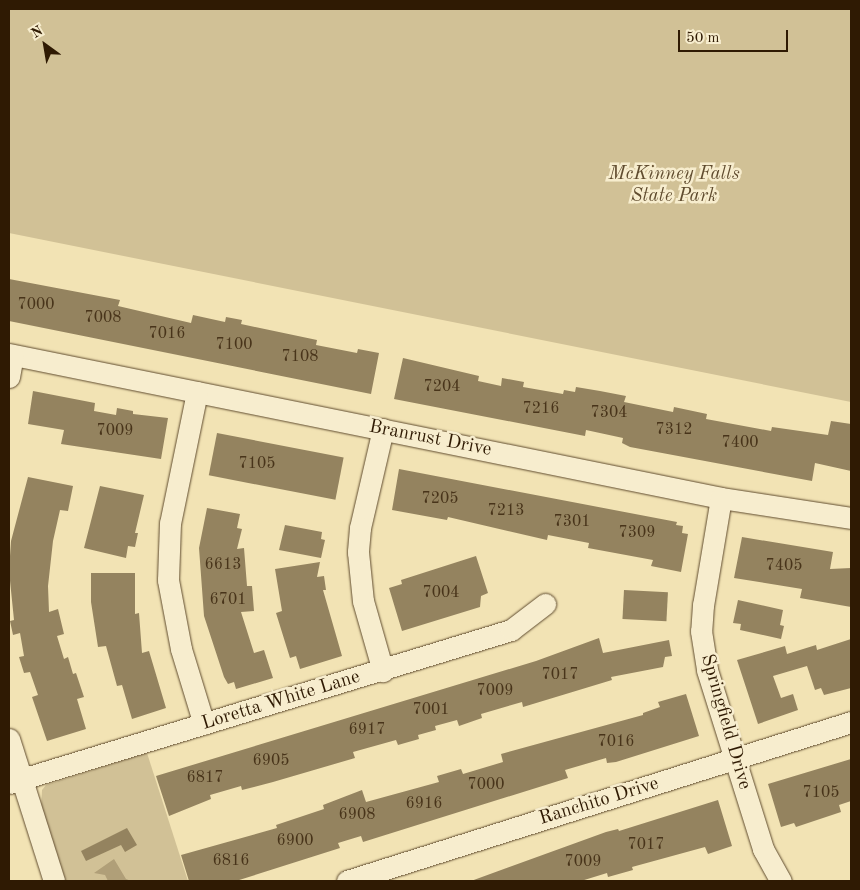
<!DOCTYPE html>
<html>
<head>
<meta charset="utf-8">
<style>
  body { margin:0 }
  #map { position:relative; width:860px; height:890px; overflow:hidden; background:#f2e3b4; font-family:"Old Standard TT",serif }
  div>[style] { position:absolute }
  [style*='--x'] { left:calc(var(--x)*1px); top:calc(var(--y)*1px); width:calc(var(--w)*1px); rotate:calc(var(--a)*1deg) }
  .green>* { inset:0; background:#d1c196 }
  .water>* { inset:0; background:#b09f78 }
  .building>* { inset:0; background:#94835f; transform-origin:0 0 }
  .roads { filter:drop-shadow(0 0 1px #604c2f) drop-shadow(0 0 1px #604c2f) }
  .minor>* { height:21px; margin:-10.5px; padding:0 10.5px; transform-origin:10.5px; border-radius:10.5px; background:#f7edce }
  span { translate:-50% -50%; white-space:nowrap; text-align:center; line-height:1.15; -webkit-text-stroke:5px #f7edce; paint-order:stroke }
  .number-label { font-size:16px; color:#48341a }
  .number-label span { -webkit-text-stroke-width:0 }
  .park-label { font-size:19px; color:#604c2f; font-style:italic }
  .street-label { font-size:19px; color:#2f1a03 }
  .frame { position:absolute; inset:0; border:10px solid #2f1a03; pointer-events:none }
  .north { position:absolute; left:20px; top:20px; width:50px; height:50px; -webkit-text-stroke:4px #f7edce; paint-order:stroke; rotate:328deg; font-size:14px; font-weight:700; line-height:20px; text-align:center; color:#2f1a03 }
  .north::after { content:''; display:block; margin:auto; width:18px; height:22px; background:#2f1a03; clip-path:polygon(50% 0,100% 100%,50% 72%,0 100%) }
  .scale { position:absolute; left:678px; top:30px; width:110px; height:22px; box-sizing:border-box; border:2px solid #2f1a03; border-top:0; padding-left:6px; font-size:15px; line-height:18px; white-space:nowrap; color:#2f1a03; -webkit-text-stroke:4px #f7edce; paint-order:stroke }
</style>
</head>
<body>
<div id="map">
  <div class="green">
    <i style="clip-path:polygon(9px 9px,851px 9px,851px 402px,9px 233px)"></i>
    <i style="clip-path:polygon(147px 753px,188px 881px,66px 881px,41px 809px,42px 790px,46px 785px)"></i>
  </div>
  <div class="water">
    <i style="clip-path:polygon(114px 859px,126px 879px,131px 881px,108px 881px,105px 875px,94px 873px)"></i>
  </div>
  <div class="building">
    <i style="clip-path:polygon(9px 279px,120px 300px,118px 306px,191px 323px,193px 315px,225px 322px,226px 317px,242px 320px,241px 324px,317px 340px,316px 345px,357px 353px,358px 349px,379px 353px,371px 394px,9px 321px)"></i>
    <i style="clip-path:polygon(403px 358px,479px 376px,478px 381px,501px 386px,502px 378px,524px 382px,523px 387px,563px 394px,564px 390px,575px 392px,576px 387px,600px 391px,626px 396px,624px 402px,673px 412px,674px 407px,707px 414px,706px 419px,771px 431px,772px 427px,828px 435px,831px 421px,851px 424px,851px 471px,815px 463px,812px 481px,630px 447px,622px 443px,623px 438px,586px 430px,585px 436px,394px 399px)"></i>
    <i style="clip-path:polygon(33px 391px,95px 403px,94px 411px,116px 415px,117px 408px,133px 411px,133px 414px,168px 418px,161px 459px,61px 444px,64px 430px,28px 424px)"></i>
    <i style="left:217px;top:433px;width:129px;height:43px;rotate:11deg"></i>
    <i style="clip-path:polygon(399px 469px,677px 522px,676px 525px,683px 526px,682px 533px,688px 534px,681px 572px,651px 566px,653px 560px,588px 548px,589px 543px,548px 535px,547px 540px,448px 517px,447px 520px,392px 510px)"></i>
    <i style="clip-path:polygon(28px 477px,73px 486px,68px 511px,60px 510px,53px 541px,48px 586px,49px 612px,58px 609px,64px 634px,57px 636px,64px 659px,68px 657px,73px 674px,76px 673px,84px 697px,77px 699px,86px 729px,47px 741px,32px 697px,38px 695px,30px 672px,24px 673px,19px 657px,24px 656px,20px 633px,13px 635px,10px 621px,14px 620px,9px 571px,11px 541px)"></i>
    <i style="clip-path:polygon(100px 486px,144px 495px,135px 533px,138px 533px,135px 547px,128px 546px,126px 558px,84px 548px)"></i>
    <i style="clip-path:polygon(207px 508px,240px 514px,237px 528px,242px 529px,237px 549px,244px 548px,247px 586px,252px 586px,254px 611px,241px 612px,254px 653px,264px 650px,273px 678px,236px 689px,234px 682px,228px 684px,224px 677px,204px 616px,199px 548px)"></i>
    <i style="clip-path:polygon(285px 525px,322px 532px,321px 539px,325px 540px,321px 558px,279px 550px)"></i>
    <i style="clip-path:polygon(742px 537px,833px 552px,830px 569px,851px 568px,851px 607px,800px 598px,802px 589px,734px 578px)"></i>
    <i style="clip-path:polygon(476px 556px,488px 593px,481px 596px,480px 607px,402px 631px,389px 588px,402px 584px,401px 580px)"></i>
    <i style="clip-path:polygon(320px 562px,317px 577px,324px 576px,326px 590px,323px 590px,342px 656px,300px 669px,296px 656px,290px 658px,276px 613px,282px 611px,275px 569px)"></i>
    <i style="clip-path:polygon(91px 573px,135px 573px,135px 614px,139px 613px,142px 653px,149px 651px,166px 708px,132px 719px,122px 685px,117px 686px,106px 646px,98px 647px,91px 602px)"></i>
    <i style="left:624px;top:590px;width:44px;height:29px;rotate:3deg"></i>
    <i style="clip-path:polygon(738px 600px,783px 610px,780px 625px,784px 626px,781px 639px,740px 630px,741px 624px,733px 623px)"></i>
    <i style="clip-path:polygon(599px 638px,603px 653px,669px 640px,672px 656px,665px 657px,663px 667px,611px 677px,612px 680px,523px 707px,522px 702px,481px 714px,482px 718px,459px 726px,457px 720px,435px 726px,436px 730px,418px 735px,419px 739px,398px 745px,396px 740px,353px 752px,355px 758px,273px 782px,242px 790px,241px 786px,210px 795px,211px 799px,169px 816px,156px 776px,536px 661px)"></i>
    <i style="clip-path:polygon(851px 639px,851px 688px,824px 695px,821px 688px,815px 690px,807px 666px,773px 676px,781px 698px,793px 694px,798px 710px,758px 724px,737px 660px,785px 646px,787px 654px,816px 645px,817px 650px)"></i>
    <i style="clip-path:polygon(686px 694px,699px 736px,616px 762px,607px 763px,606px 758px,565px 770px,568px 778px,363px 842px,361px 836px,338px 843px,340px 848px,236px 881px,189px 881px,181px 855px,277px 828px,276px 825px,324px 809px,323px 805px,362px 790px,366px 802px,439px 782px,437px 776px,461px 769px,463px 774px,503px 762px,501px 754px,643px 715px,643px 713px,660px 707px,658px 702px)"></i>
    <i style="clip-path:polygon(851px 759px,851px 801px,839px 805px,841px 812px,796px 827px,794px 823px,781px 827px,768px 784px)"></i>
    <i style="clip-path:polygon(718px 800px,732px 846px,708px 854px,705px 847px,632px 867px,633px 870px,608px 877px,607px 873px,581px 881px,471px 881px,606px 832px,618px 829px,619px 831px)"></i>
    <i style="clip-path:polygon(127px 828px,137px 845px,125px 852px,121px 845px,86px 861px,81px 851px)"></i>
  </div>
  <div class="roads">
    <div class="minor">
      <i style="--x:9;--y:354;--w:726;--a:11.43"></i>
      <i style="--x:721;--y:498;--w:132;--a:8.7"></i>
      <i style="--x:9;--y:377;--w:22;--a:-80"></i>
      <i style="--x:197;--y:392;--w:134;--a:101.6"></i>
      <i style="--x:170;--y:523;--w:57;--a:92"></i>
      <i style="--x:168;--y:580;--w:70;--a:79.3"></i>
      <i style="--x:181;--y:649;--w:78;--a:73"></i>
      <i style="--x:383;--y:429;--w:102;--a:103.1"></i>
      <i style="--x:360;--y:528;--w:24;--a:95"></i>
      <i style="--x:358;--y:552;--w:49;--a:84.2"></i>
      <i style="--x:363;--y:601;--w:73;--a:74.1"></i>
      <i style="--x:721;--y:498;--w:109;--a:99.5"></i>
      <i style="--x:703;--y:605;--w:26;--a:94"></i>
      <i style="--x:701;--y:631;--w:39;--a:81"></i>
      <i style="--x:707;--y:670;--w:188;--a:72.6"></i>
      <i style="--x:763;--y:849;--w:37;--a:61"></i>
      <i style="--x:9;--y:739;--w:149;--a:72.4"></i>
      <i style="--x:9;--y:783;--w:525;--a:-16.95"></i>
      <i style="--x:511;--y:630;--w:43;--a:-37.4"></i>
      <i style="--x:347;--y:881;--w:528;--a:-17.51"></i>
    </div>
  </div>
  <div class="number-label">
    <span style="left:36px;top:305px">7000</span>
    <span style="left:103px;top:318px">7008</span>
    <span style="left:167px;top:334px">7016</span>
    <span style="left:234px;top:345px">7100</span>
    <span style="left:300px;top:357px">7108</span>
    <span style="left:442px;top:387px">7204</span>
    <span style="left:541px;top:409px">7216</span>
    <span style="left:609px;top:413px">7304</span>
    <span style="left:674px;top:430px">7312</span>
    <span style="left:115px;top:431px">7009</span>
    <span style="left:740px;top:443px">7400</span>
    <span style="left:257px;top:464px">7105</span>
    <span style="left:440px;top:499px">7205</span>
    <span style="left:506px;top:511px">7213</span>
    <span style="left:572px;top:522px">7301</span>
    <span style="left:637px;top:533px">7309</span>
    <span style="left:223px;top:565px">6613</span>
    <span style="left:784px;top:566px">7405</span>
    <span style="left:441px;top:593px">7004</span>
    <span style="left:228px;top:600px">6701</span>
    <span style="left:560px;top:675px">7017</span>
    <span style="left:495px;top:691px">7009</span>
    <span style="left:431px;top:710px">7001</span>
    <span style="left:367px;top:730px">6917</span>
    <span style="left:616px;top:742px">7016</span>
    <span style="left:271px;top:761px">6905</span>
    <span style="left:205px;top:778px">6817</span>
    <span style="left:486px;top:785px">7000</span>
    <span style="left:821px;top:793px">7105</span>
    <span style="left:424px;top:804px">6916</span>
    <span style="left:357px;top:815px">6908</span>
    <span style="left:295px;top:841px">6900</span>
    <span style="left:646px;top:845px">7017</span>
    <span style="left:231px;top:861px">6816</span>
    <span style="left:583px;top:862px">7009</span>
  </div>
  <div class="park-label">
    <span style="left:674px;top:186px">McKinney Falls<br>State Park</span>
  </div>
  <div class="street-label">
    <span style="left:430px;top:439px;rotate:11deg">Branrust Drive</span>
    <span style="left:281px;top:701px;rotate:-17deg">Loretta White Lane</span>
    <span style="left:725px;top:722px;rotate:74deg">Springfield Drive</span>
    <span style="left:599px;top:802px;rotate:-17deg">Ranchito Drive</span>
  </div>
  <div class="frame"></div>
  <div class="north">N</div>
  <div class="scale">50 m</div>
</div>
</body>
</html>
